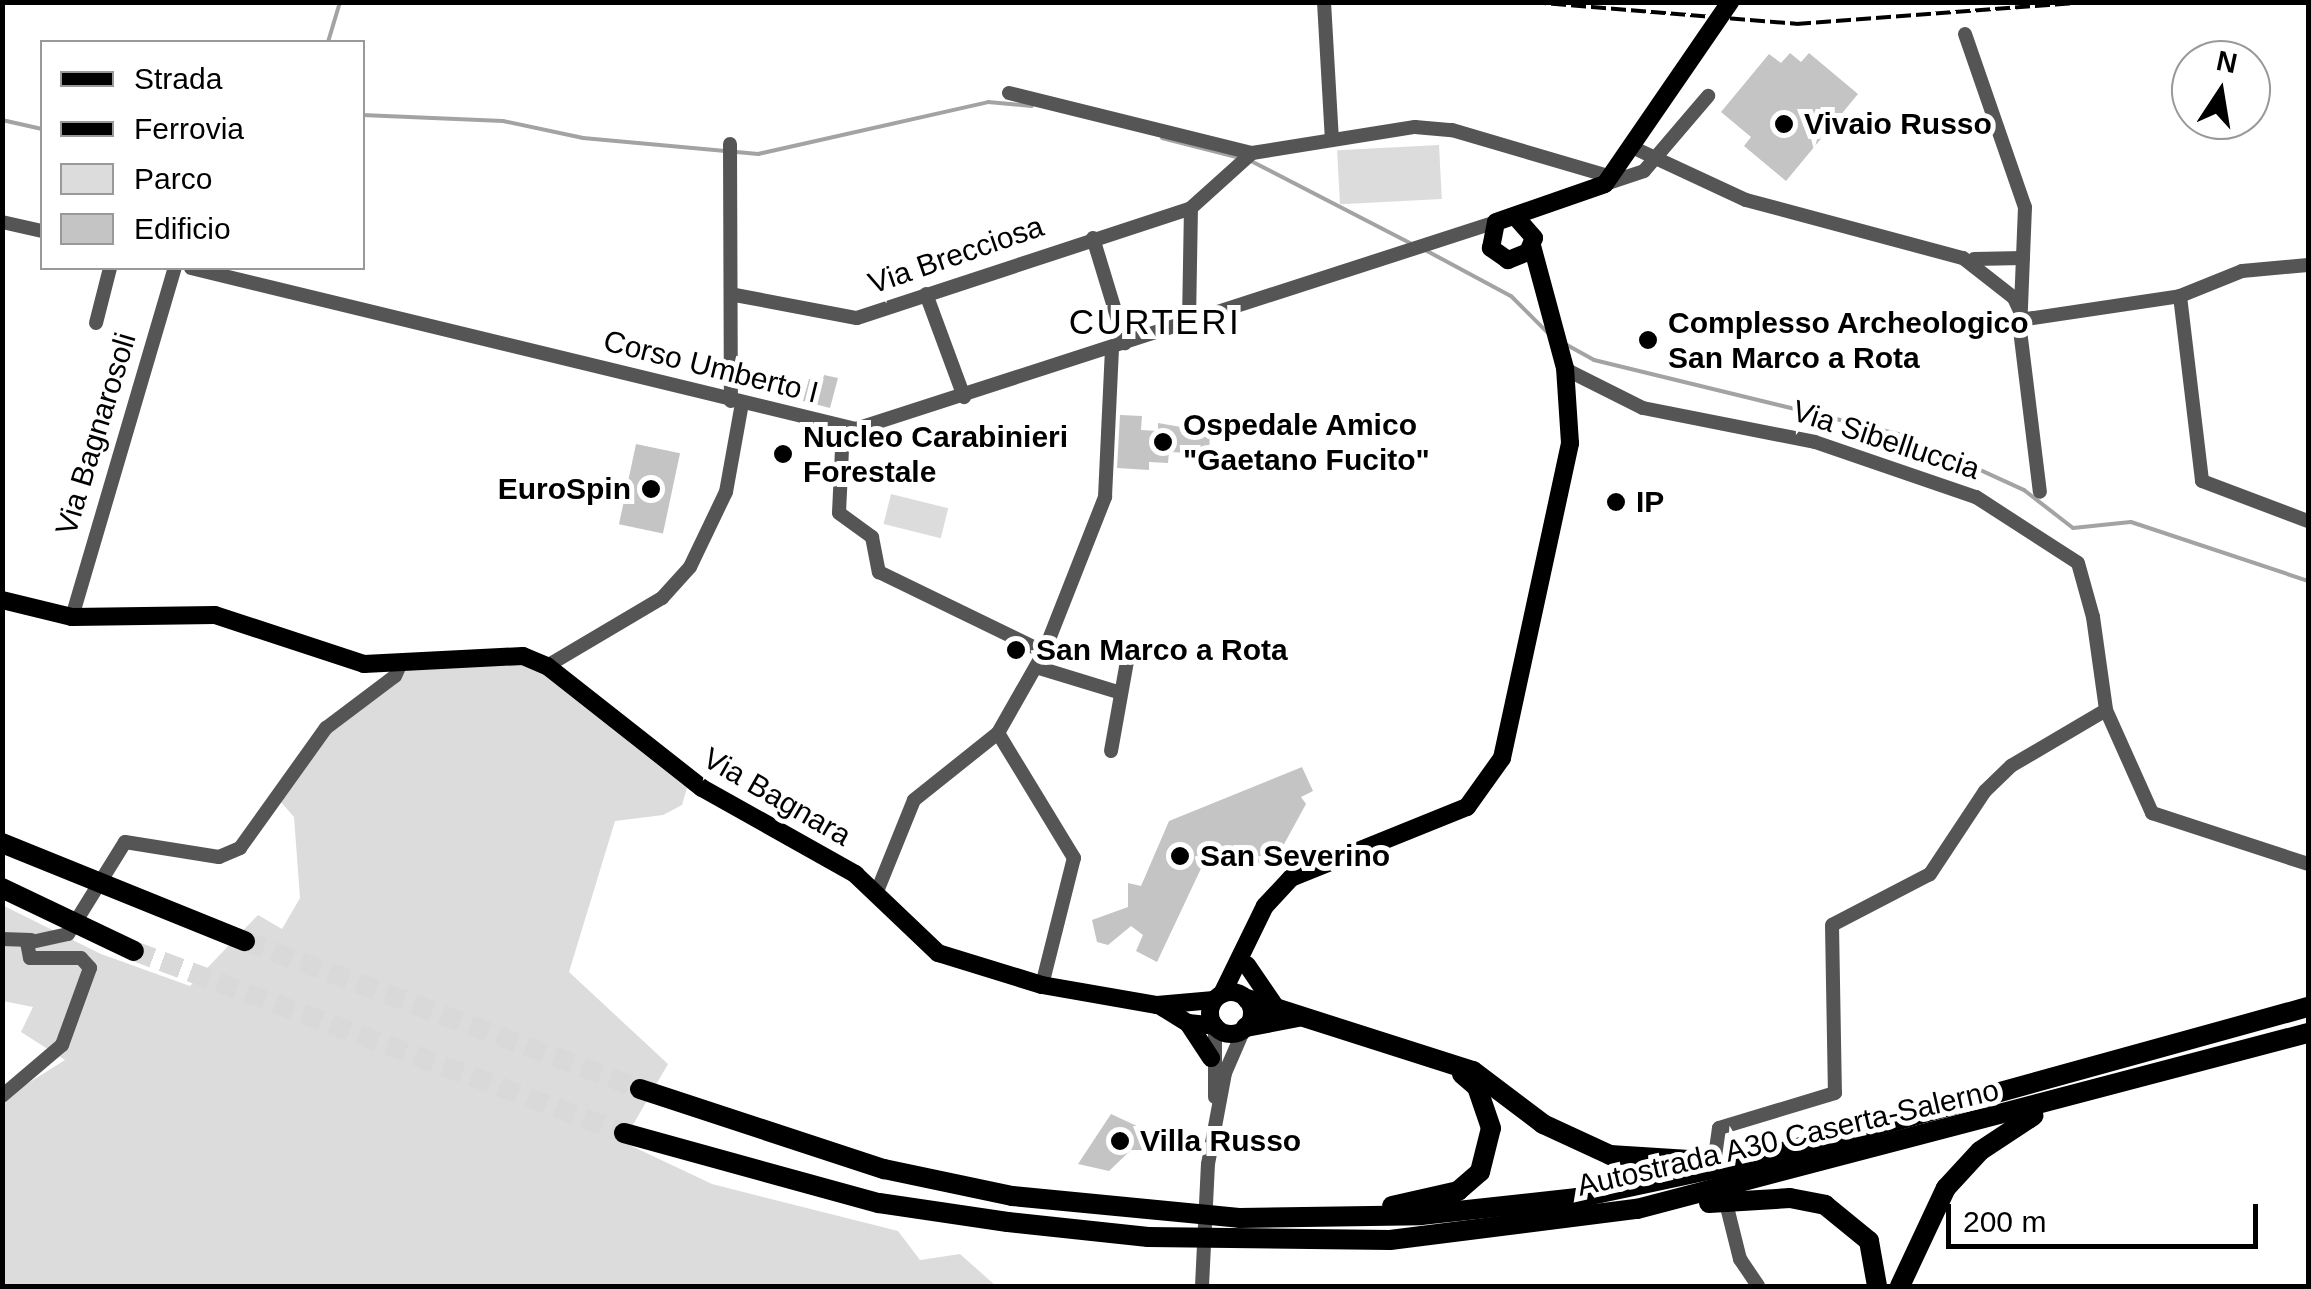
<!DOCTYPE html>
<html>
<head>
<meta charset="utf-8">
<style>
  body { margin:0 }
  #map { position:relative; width:2311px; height:1289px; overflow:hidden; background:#fff; font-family:Arial,sans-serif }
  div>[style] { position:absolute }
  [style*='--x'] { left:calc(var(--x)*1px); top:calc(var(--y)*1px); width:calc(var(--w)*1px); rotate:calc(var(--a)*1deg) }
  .green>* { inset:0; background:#dcdcdc; transform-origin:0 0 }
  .stream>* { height:4px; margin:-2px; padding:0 2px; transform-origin:2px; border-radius:2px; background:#a3a3a3 }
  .building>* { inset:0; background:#c4c4c4; transform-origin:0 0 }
  .highway-tunnel>* { height:20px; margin-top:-10px; transform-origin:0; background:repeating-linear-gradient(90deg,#d9d9d9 0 20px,transparent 0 30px) }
  .minor>* { height:14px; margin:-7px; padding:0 7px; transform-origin:7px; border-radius:7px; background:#555 }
  .major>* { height:18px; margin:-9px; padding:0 9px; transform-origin:9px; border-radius:9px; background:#000 }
  .major>.ring { margin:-9px; padding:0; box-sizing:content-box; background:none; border:18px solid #000; border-radius:50% }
  .highway>* { height:20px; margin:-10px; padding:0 10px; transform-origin:10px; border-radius:10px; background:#000 }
  .rail>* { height:4px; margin-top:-2px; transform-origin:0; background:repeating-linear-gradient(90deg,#000 0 15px,transparent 0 20px) }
  .dots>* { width:28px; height:28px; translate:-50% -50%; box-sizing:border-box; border:5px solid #fff; border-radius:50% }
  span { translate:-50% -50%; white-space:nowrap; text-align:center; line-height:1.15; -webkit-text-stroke:10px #fff; paint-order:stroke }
  .poi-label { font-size:30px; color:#000; font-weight:700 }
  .left { translate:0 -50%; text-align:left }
  .right { translate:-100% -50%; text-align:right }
  .street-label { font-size:30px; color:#000 }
  .quarter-label { font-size:35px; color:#000; letter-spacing:2.5px }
  .frame { position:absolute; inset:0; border:5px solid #000; pointer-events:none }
  .legend { position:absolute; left:40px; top:40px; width:325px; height:230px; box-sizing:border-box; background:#fff; border:2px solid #999; margin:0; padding:12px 18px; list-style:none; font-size:30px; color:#000 }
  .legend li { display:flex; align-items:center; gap:20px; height:50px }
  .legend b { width:50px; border:2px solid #999 }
  .north { position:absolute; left:2171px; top:40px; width:100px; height:100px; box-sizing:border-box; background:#fff; border:2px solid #999; border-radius:50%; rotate:12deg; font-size:28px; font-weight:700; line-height:40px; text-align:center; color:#000 }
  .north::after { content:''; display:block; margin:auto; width:35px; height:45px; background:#000; clip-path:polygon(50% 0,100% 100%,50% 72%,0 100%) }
  .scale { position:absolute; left:1946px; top:1204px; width:312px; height:45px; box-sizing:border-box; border:5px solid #000; border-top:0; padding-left:12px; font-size:30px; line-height:35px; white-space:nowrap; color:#000; -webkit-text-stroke:8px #fff; paint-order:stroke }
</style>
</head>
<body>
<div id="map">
  <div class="green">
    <i style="left:1439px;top:145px;width:54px;height:102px;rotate:87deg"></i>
    <i style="left:891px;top:494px;width:59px;height:31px;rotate:14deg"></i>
    <i style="clip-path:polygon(463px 661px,531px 665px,687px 788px,682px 805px,663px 815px,615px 821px,569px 972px,668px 1064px,623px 1142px,712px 1184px,898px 1231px,920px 1260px,960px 1254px,996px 1286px,3px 1286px,3px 1099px,65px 1060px,21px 1032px,33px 1007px,3px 1001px,2px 905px,101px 954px,190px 986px,258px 915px,282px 929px,300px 898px,294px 817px,279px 800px,326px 728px,374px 684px,421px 665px)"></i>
  </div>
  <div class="stream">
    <i style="--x:328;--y:42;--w:42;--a:-73.3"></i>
    <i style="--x:362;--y:115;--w:141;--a:2.4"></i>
    <i style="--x:503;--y:121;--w:82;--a:12"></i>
    <i style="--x:583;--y:138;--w:176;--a:5.2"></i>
    <i style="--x:758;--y:154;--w:236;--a:-12.7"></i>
    <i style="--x:988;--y:102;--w:44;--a:5.2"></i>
    <i style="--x:2;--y:120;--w:41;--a:12.7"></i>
    <i style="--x:1162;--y:138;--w:81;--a:14.4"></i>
    <i style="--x:1249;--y:160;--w:186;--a:27.3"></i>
    <i style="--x:1427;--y:251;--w:95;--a:28.2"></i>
    <i style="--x:1511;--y:296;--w:55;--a:45"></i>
    <i style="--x:1567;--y:345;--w:31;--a:29"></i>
    <i style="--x:1594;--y:360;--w:321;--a:13.7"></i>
    <i style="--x:1906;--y:436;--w:130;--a:24.6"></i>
    <i style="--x:2024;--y:490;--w:62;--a:37.8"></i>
    <i style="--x:2073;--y:528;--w:58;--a:-5.9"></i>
    <i style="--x:2131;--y:522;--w:187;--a:18.4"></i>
  </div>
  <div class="building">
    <i style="clip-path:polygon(1790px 53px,1801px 62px,1809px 53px,1858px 94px,1786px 181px,1744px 146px,1751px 137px,1721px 112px,1769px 54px,1781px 63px)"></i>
    <i style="clip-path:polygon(824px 375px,838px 378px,830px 408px,803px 401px,809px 379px,822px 382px)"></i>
    <i style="clip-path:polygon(1120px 415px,1142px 416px,1141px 430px,1158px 431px,1158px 423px,1210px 432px,1209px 454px,1169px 452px,1168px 463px,1149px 462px,1149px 470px,1117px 468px)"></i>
    <i style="left:636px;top:444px;width:45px;height:82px;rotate:12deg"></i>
    <i style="clip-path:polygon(1302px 767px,1313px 791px,1301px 797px,1306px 804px,1271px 868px,1213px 843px,1157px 962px,1136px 951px,1143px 935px,1131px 926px,1108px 945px,1097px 942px,1092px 920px,1128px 907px,1128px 883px,1141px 886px,1169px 821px)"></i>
    <i style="clip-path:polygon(1111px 1114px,1154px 1134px,1151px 1150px,1131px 1150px,1109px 1171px,1078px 1164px)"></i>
  </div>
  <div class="highway-tunnel">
    <i style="--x:245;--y:941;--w:422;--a:20.5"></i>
    <i style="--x:134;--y:951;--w:523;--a:20.38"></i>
  </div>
  <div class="minor">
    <i style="--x:1324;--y:2;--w:138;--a:86.7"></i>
    <i style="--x:1965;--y:34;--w:183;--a:70.9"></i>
    <i style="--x:2025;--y:207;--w:123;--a:92.3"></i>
    <i style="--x:2020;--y:330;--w:163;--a:83"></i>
    <i style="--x:1009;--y:93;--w:250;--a:13.9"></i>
    <i style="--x:730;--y:144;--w:257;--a:89.8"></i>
    <i style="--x:1634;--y:148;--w:123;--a:24.9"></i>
    <i style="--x:1746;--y:200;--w:225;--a:15"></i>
    <i style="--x:1963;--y:258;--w:65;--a:38.1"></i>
    <i style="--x:2014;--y:298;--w:14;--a:65"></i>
    <i style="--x:1605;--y:184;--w:41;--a:-18.4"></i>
    <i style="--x:1644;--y:171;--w:99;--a:-49.5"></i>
    <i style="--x:2;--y:222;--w:41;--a:12.7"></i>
    <i style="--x:1093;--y:238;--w:110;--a:73.1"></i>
    <i style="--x:1974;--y:259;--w:49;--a:-1.2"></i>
    <i style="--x:191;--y:268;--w:684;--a:13.61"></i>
    <i style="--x:856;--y:429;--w:673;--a:-17.92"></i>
    <i style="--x:926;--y:294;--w:110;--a:69.7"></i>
    <i style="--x:735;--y:295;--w:124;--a:10.7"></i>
    <i style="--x:857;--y:318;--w:352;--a:-18.2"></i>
    <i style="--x:2180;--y:296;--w:186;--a:83.2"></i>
    <i style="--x:2202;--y:481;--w:113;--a:20.7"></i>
    <i style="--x:2020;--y:320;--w:162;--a:-8.5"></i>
    <i style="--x:2180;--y:296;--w:67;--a:-22"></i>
    <i style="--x:2242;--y:271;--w:66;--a:-5.2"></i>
    <i style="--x:1189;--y:321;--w:113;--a:-89"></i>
    <i style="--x:1191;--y:208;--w:82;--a:-42"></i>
    <i style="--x:1252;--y:153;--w:165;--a:-9.1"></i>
    <i style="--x:1415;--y:127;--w:37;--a:5"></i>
    <i style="--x:1452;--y:130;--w:167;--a:16.4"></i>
    <i style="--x:96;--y:323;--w:57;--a:-75.7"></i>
    <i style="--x:1565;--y:369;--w:87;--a:26.6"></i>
    <i style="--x:1643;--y:408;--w:175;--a:11.2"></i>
    <i style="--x:1815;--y:442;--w:170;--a:18.9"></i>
    <i style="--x:1976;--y:497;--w:121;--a:32.9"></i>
    <i style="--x:2078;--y:563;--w:56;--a:74.5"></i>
    <i style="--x:2093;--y:617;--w:94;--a:82"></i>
    <i style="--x:2106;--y:710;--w:110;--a:149.5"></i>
    <i style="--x:2011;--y:766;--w:36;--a:136"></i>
    <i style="--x:1985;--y:791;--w:100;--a:123.5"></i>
    <i style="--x:1930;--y:874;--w:110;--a:152.5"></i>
    <i style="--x:1832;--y:925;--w:168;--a:89"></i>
    <i style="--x:1835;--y:1093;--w:121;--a:163.2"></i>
    <i style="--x:1719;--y:1128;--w:27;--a:98"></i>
    <i style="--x:843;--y:428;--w:85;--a:92.7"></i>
    <i style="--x:839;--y:513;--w:41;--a:36"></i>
    <i style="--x:872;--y:537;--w:36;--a:79"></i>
    <i style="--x:879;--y:572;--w:183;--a:25.9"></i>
    <i style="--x:72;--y:617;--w:364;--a:-73.6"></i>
    <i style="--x:547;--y:666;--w:134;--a:-30.6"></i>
    <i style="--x:662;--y:598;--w:42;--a:-47.9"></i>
    <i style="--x:690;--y:567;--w:83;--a:-64.4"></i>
    <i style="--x:726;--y:492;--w:90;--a:-79.8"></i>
    <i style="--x:1036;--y:667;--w:86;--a:17"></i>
    <i style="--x:2106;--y:710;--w:113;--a:65.9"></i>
    <i style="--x:2152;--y:813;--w:164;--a:18.1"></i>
    <i style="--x:1111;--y:751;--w:91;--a:-79.9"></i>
    <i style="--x:876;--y:894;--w:101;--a:-68"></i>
    <i style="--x:914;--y:800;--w:107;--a:-38.6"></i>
    <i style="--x:2;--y:939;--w:29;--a:2"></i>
    <i style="--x:1042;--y:985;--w:131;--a:-75.9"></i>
    <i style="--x:1074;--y:858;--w:146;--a:-121.3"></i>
    <i style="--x:998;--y:733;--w:93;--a:-60.4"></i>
    <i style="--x:1044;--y:652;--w:167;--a:-68.5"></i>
    <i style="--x:1105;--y:497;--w:147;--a:-87.3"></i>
    <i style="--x:1215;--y:1026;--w:71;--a:90"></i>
    <i style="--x:2;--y:1096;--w:79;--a:-40.4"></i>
    <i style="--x:62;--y:1045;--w:82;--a:-70"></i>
    <i style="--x:90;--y:968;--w:13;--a:-132"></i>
    <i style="--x:81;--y:958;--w:51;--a:180"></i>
    <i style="--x:30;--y:958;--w:15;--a:-101"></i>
    <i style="--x:27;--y:943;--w:42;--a:-12.4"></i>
    <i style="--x:68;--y:934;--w:108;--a:-58.2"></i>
    <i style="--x:125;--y:842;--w:95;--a:9.1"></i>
    <i style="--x:219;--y:857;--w:23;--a:-23"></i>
    <i style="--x:240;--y:848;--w:148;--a:-54.4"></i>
    <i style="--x:326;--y:728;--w:86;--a:-37"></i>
    <i style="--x:395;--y:676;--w:17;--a:-65"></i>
    <i style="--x:1727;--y:1207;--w:54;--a:76"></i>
    <i style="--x:1740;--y:1259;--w:32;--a:56"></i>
    <i style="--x:1202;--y:1286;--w:122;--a:-87.2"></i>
    <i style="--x:1208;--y:1164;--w:93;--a:-79.4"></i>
    <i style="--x:1225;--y:1073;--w:48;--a:-66.6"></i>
  </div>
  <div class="major">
    <i style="--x:1515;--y:216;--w:29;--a:49"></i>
    <i style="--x:1534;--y:238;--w:15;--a:113"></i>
    <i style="--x:1528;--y:252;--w:22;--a:158"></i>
    <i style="--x:1508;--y:260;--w:21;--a:-145"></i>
    <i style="--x:1491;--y:248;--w:26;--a:-79"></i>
    <i style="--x:1496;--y:222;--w:115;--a:-19.2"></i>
    <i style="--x:1605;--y:184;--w:221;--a:-55.5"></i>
    <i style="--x:2;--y:600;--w:72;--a:13.7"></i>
    <i style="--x:72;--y:617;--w:143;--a:-0.8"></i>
    <i style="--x:215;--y:615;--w:157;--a:18.2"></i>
    <i style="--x:364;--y:664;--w:159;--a:-2.9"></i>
    <i style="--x:523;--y:656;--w:26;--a:23"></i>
    <i style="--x:547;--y:666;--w:197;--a:38.2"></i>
    <i style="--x:702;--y:788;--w:176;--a:29.3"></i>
    <i style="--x:855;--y:874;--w:115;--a:43.6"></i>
    <i style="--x:938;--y:953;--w:109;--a:17.1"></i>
    <i style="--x:1042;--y:985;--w:117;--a:9.9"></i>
    <i style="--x:1157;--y:1005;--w:57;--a:-5"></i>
    <i style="--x:1247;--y:965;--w:50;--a:55.7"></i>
    <i class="ring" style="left:1210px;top:992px;width:24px;height:24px"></i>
    <i style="--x:1222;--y:994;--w:98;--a:-64"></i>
    <i style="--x:1265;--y:906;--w:38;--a:-47"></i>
    <i style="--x:1291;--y:878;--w:190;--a:-22"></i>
    <i style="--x:1467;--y:807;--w:60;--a:-54.5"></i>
    <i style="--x:1502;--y:758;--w:322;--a:-77.8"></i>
    <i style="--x:1570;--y:443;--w:75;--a:-93.8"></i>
    <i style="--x:1565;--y:368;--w:126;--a:-105.1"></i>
    <i style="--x:1162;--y:1007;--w:31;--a:32"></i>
    <i style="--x:1188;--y:1023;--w:27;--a:6"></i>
    <i style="--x:1188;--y:1023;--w:42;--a:56.7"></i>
  </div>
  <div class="highway">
    <i style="--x:2;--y:843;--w:262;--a:22"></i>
    <i style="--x:2;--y:888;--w:146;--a:25.5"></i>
    <i style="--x:1247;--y:999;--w:237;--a:17.7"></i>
    <i style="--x:1473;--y:1071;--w:88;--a:37.1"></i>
    <i style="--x:1543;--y:1124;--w:74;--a:24.8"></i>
    <i style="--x:1610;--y:1155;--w:95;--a:3.6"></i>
    <i style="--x:1246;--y:1027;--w:53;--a:-10.9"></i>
    <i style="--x:640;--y:1089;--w:257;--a:18.2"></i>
    <i style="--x:884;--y:1169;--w:131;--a:11.9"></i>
    <i style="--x:1012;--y:1196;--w:228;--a:5.5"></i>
    <i style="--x:1239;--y:1218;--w:182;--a:-0.9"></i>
    <i style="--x:1421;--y:1215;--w:157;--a:-6.2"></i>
    <i style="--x:1577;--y:1198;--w:174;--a:-12"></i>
    <i style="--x:1747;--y:1162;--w:582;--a:-15.45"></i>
    <i style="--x:624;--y:1133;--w:264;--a:15.4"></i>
    <i style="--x:879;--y:1203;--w:130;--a:8.4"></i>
    <i style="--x:1008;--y:1222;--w:141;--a:6.1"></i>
    <i style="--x:1148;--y:1237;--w:242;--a:0.7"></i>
    <i style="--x:1390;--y:1240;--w:249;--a:-7.2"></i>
    <i style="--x:1637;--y:1209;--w:694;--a:-14.7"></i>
    <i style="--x:1709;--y:1203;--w:81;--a:-3.5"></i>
    <i style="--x:1790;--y:1198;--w:36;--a:11"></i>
    <i style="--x:1825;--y:1205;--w:57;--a:39.3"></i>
    <i style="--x:1869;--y:1241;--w:46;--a:79.9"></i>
    <i style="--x:1392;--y:1206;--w:68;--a:-12.8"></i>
    <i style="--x:1458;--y:1191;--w:29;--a:-41"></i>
    <i style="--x:1480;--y:1172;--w:45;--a:-76"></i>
    <i style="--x:1491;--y:1128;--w:43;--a:-108.9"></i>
    <i style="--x:1477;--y:1087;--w:20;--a:-139"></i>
    <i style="--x:1900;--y:1286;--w:108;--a:-64.9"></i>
    <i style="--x:1946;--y:1188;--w:50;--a:-47.4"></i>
    <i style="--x:1980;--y:1151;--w:64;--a:-33.4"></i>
  </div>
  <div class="rail">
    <i style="--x:1531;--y:2;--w:266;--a:4.7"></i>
    <i style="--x:1796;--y:24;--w:294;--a:-4.3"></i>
  </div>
  <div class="dots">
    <i style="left:1784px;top:124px;background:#000"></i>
    <i style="left:1648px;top:340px;background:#000"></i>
    <i style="left:1163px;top:442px;background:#000"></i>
    <i style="left:783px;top:454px;background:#000"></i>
    <i style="left:651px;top:489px;background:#000"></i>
    <i style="left:1616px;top:502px;background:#000"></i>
    <i style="left:1016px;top:650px;background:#000"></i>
    <i style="left:1180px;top:856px;background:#000"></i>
    <i style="left:1120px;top:1141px;background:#000"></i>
  </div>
  <div class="poi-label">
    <span class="left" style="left:1804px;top:124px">Vivaio Russo</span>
    <span class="left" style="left:1668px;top:340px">Complesso Archeologico<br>San Marco a Rota</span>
    <span class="left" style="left:1183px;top:442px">Ospedale Amico<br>"Gaetano Fucito"</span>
    <span class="left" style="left:803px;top:454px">Nucleo Carabinieri<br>Forestale</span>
    <span class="right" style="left:631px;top:489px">EuroSpin</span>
    <span class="left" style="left:1636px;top:502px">IP</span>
    <span class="left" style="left:1036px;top:650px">San Marco a Rota</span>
    <span class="left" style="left:1200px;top:856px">San Severino</span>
    <span class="left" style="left:1140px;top:1141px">Villa Russo</span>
  </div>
  <div class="street-label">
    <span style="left:956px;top:255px;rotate:-19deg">Via Brecciosa</span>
    <span style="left:711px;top:367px;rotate:14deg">Corso Umberto I</span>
    <span style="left:96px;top:434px;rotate:-73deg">Via Bagnarosoli</span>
    <span style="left:1886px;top:440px;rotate:18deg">Via Sibelluccia</span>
    <span style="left:777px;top:797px;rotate:30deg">Via Bagnara</span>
    <span style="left:1788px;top:1138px;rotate:-13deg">Autostrada A30 Caserta-Salerno</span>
  </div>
  <div class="quarter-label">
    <span style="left:1155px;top:322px">CURTERI</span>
  </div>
  <div class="frame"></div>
  <ul class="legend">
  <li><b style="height:12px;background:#000"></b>Strada</li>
  <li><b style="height:12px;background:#000"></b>Ferrovia</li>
  <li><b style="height:28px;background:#dcdcdc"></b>Parco</li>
  <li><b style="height:28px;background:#c4c4c4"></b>Edificio</li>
  </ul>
  <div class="north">N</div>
  <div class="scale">200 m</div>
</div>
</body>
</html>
